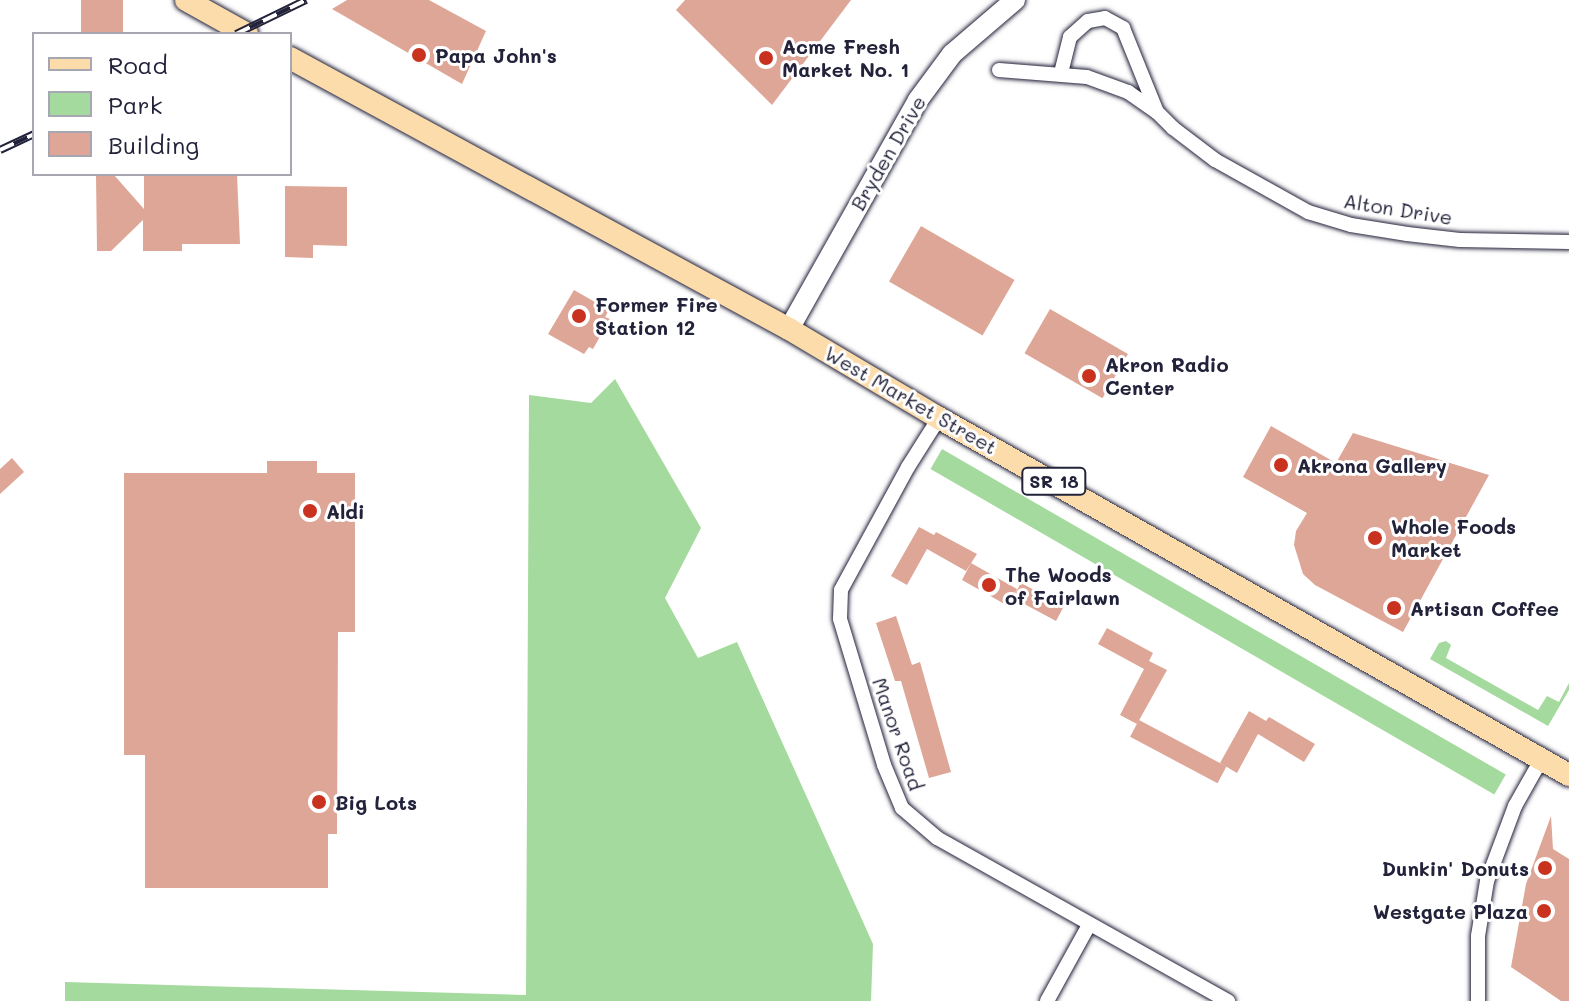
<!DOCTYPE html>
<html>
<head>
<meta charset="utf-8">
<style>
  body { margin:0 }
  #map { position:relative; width:1569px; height:1001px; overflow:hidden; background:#fff; font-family:Mali,sans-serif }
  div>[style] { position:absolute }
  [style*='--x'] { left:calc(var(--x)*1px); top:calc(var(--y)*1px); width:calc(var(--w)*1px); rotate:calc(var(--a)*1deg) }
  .green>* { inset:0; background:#a4da9d; transform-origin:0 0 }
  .building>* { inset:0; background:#dea697; transform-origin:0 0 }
  .roads { filter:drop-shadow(0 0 2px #22223b) drop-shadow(0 0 2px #22223b) }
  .street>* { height:14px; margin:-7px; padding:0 7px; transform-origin:7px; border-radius:7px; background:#fff }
  .secondary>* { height:20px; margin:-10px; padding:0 10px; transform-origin:10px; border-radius:10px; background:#fff }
  .primary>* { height:22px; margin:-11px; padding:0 11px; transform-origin:11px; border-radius:11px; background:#fddcac }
  .rail>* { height:8px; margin-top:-4px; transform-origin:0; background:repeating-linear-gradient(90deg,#fff 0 15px,#22223b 0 30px); box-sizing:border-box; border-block:2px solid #22223b }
  .dots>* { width:22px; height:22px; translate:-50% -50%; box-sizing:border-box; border:4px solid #fff; border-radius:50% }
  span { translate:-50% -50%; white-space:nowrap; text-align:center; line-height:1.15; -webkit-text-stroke:6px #fff; paint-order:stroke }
  .shield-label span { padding:2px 6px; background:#fff; border:2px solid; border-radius:6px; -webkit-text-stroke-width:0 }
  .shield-label { font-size:18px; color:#22223b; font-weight:700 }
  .poi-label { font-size:20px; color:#22223b; font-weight:700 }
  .left { translate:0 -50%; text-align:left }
  .right { translate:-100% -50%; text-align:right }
  .street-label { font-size:20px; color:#22223b }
  .legend { position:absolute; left:32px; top:32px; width:260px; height:144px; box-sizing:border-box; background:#fff; border:2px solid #a7a7b1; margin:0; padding:10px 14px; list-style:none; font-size:24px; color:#22223b }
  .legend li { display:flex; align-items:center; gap:16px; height:40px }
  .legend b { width:40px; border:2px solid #a7a7b1 }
</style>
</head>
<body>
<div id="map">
  <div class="green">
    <i style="clip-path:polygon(615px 379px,701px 528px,665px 598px,698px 658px,737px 642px,873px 944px,871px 1001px,65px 1001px,65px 982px,526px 995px,529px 395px,591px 403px)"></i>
    <i style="left:942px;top:449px;width:651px;height:23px;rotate:30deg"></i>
    <i style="clip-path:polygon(1446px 641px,1451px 645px,1446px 658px,1538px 710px,1547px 696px,1559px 702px,1569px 683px,1569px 690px,1548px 726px,1430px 659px,1439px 643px)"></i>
  </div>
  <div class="building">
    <i style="left:81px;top:0;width:42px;height:34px"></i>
    <i style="clip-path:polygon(347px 0,429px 0,486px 31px,462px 84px,332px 9px)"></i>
    <i style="clip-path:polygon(685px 0,851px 0,772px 105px,676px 10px)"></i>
    <i style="clip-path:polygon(144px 174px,237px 174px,240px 244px,182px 244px,182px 251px,143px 251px,143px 220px,111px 251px,97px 251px,96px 175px,114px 175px,144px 209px)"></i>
    <i style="clip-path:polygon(285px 186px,347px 187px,347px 246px,313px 245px,313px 258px,285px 257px)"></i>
    <i style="left:921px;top:226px;width:108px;height:64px;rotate:30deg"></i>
    <i style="clip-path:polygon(574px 290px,609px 310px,605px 317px,610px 319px,593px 349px,589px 347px,584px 354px,548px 334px)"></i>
    <i style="left:1050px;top:309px;width:90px;height:51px;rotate:30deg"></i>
    <i style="clip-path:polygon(1271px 426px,1336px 463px,1353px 433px,1489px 475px,1403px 632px,1315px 585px,1303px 574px,1294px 545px,1296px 531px,1307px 513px,1243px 477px)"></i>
    <i style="clip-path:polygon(12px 458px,24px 472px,0 494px,0 469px)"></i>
    <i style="clip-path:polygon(267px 461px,317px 461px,317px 473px,355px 473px,355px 632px,338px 632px,337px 834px,328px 834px,328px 888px,145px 888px,145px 755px,124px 755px,124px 473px,267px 473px)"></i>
    <i style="clip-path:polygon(919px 527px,934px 535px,936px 532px,977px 554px,966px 571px,927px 549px,907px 585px,891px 576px)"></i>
    <i style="clip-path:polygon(971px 563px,1017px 589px,1013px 597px,1021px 583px,1064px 606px,1056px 621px,1013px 598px,1008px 606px,962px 580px)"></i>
    <i style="clip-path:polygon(896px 616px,912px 665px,920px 662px,951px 772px,929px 778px,901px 681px,895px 681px,876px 623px)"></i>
    <i style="clip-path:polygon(1107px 628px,1153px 653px,1149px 661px,1167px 670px,1137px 724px,1120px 715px,1144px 669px,1098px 644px)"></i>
    <i style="clip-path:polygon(1249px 711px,1266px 721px,1269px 717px,1315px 744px,1304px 762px,1258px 734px,1237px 773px,1220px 763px)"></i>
    <i style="left:1139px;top:720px;width:99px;height:19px;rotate:28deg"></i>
    <i style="clip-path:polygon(1551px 816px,1553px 849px,1569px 859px,1569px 1001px,1561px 1001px,1511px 967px,1526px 884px)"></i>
  </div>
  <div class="roads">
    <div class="street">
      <i style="--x:999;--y:70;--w:88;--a:4.5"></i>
      <i style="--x:1087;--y:77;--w:44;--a:20.1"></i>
      <i style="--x:1128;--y:92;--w:35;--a:35"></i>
      <i style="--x:1061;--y:73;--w:37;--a:-76"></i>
      <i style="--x:1070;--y:37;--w:24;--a:-42"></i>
      <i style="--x:1088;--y:21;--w:17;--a:-10"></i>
      <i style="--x:1105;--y:18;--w:21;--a:29"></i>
      <i style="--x:1123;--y:28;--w:91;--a:68"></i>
      <i style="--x:1157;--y:112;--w:23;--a:45"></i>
      <i style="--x:1173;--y:128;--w:53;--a:37.3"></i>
      <i style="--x:1215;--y:160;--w:107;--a:29.2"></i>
      <i style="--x:1308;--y:212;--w:45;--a:16.8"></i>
      <i style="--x:1351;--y:225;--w:57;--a:9.1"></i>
      <i style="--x:1407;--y:234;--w:53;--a:6.5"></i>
      <i style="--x:1460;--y:240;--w:109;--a:1.1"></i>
      <i style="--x:939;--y:418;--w:58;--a:122.3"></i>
      <i style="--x:908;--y:467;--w:140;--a:118.6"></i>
      <i style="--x:841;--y:590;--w:29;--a:92"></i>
      <i style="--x:840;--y:619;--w:152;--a:73.2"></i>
      <i style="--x:884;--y:765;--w:47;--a:67.3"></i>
      <i style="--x:902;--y:808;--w:46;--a:40.6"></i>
      <i style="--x:937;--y:838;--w:334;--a:29.3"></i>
      <i style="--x:1047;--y:1001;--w:87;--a:-61.1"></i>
      <i style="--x:1478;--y:1001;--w:65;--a:-90"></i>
      <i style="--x:1478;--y:936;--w:56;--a:-80.7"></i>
      <i style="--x:1487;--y:881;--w:80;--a:-69.5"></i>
      <i style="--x:1515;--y:806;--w:55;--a:-60.6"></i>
    </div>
    <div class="secondary">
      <i style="--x:789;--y:329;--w:263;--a:-60.6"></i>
      <i style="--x:918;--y:100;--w:57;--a:-53.5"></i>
      <i style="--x:952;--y:54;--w:83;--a:-40.6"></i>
    </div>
    <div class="primary">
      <i style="--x:186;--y:0;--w:70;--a:29.1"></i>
      <i style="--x:290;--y:58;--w:568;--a:28.51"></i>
      <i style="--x:789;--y:329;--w:174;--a:30.7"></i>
      <i style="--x:939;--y:418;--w:724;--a:29.54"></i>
    </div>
  </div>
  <div class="rail">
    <i style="--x:236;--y:34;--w:78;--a:-25.9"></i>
    <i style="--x:0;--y:150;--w:38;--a:-25"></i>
  </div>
  <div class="dots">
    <i style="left:419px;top:55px;background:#c8321e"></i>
    <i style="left:766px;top:58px;background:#c8321e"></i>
    <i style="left:579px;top:316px;background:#c8321e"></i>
    <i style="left:1089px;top:376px;background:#c8321e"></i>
    <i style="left:1281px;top:465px;background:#c8321e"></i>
    <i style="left:310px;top:511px;background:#c8321e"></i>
    <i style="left:1375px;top:538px;background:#c8321e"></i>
    <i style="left:989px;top:585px;background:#c8321e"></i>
    <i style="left:1394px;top:608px;background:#c8321e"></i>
    <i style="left:319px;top:802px;background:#c8321e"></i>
    <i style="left:1545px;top:868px;background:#c8321e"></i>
    <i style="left:1544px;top:911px;background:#c8321e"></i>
  </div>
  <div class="shield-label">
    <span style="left:1054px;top:481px">SR 18</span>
  </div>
  <div class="poi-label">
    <span class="left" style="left:782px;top:58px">Acme Fresh<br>Market No. 1</span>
    <span class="left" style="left:435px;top:55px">Papa John's</span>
    <span class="left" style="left:595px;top:316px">Former Fire<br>Station 12</span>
    <span class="left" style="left:1105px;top:376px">Akron Radio<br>Center</span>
    <span class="left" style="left:1297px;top:465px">Akrona Gallery</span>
    <span class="left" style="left:326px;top:511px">Aldi</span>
    <span class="left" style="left:1391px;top:538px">Whole Foods<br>Market</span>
    <span class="left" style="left:1005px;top:586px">The Woods<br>of Fairlawn</span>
    <span class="left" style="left:1410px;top:608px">Artisan Coffee</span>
    <span class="left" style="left:335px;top:802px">Big Lots</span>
    <span class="right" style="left:1529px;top:868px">Dunkin' Donuts</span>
    <span class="right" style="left:1528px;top:911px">Westgate Plaza</span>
  </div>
  <div class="street-label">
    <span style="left:888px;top:153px;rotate:-60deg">Bryden Drive</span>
    <span style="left:1398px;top:209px;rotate:9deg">Alton Drive</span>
    <span style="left:911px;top:400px;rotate:30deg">West Market Street</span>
    <span style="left:898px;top:734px;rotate:71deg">Manor Road</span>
  </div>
  <ul class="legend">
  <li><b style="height:10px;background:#fddcac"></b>Road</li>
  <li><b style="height:22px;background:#a4da9d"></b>Park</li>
  <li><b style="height:22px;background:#dea697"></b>Building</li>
  </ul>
</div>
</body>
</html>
